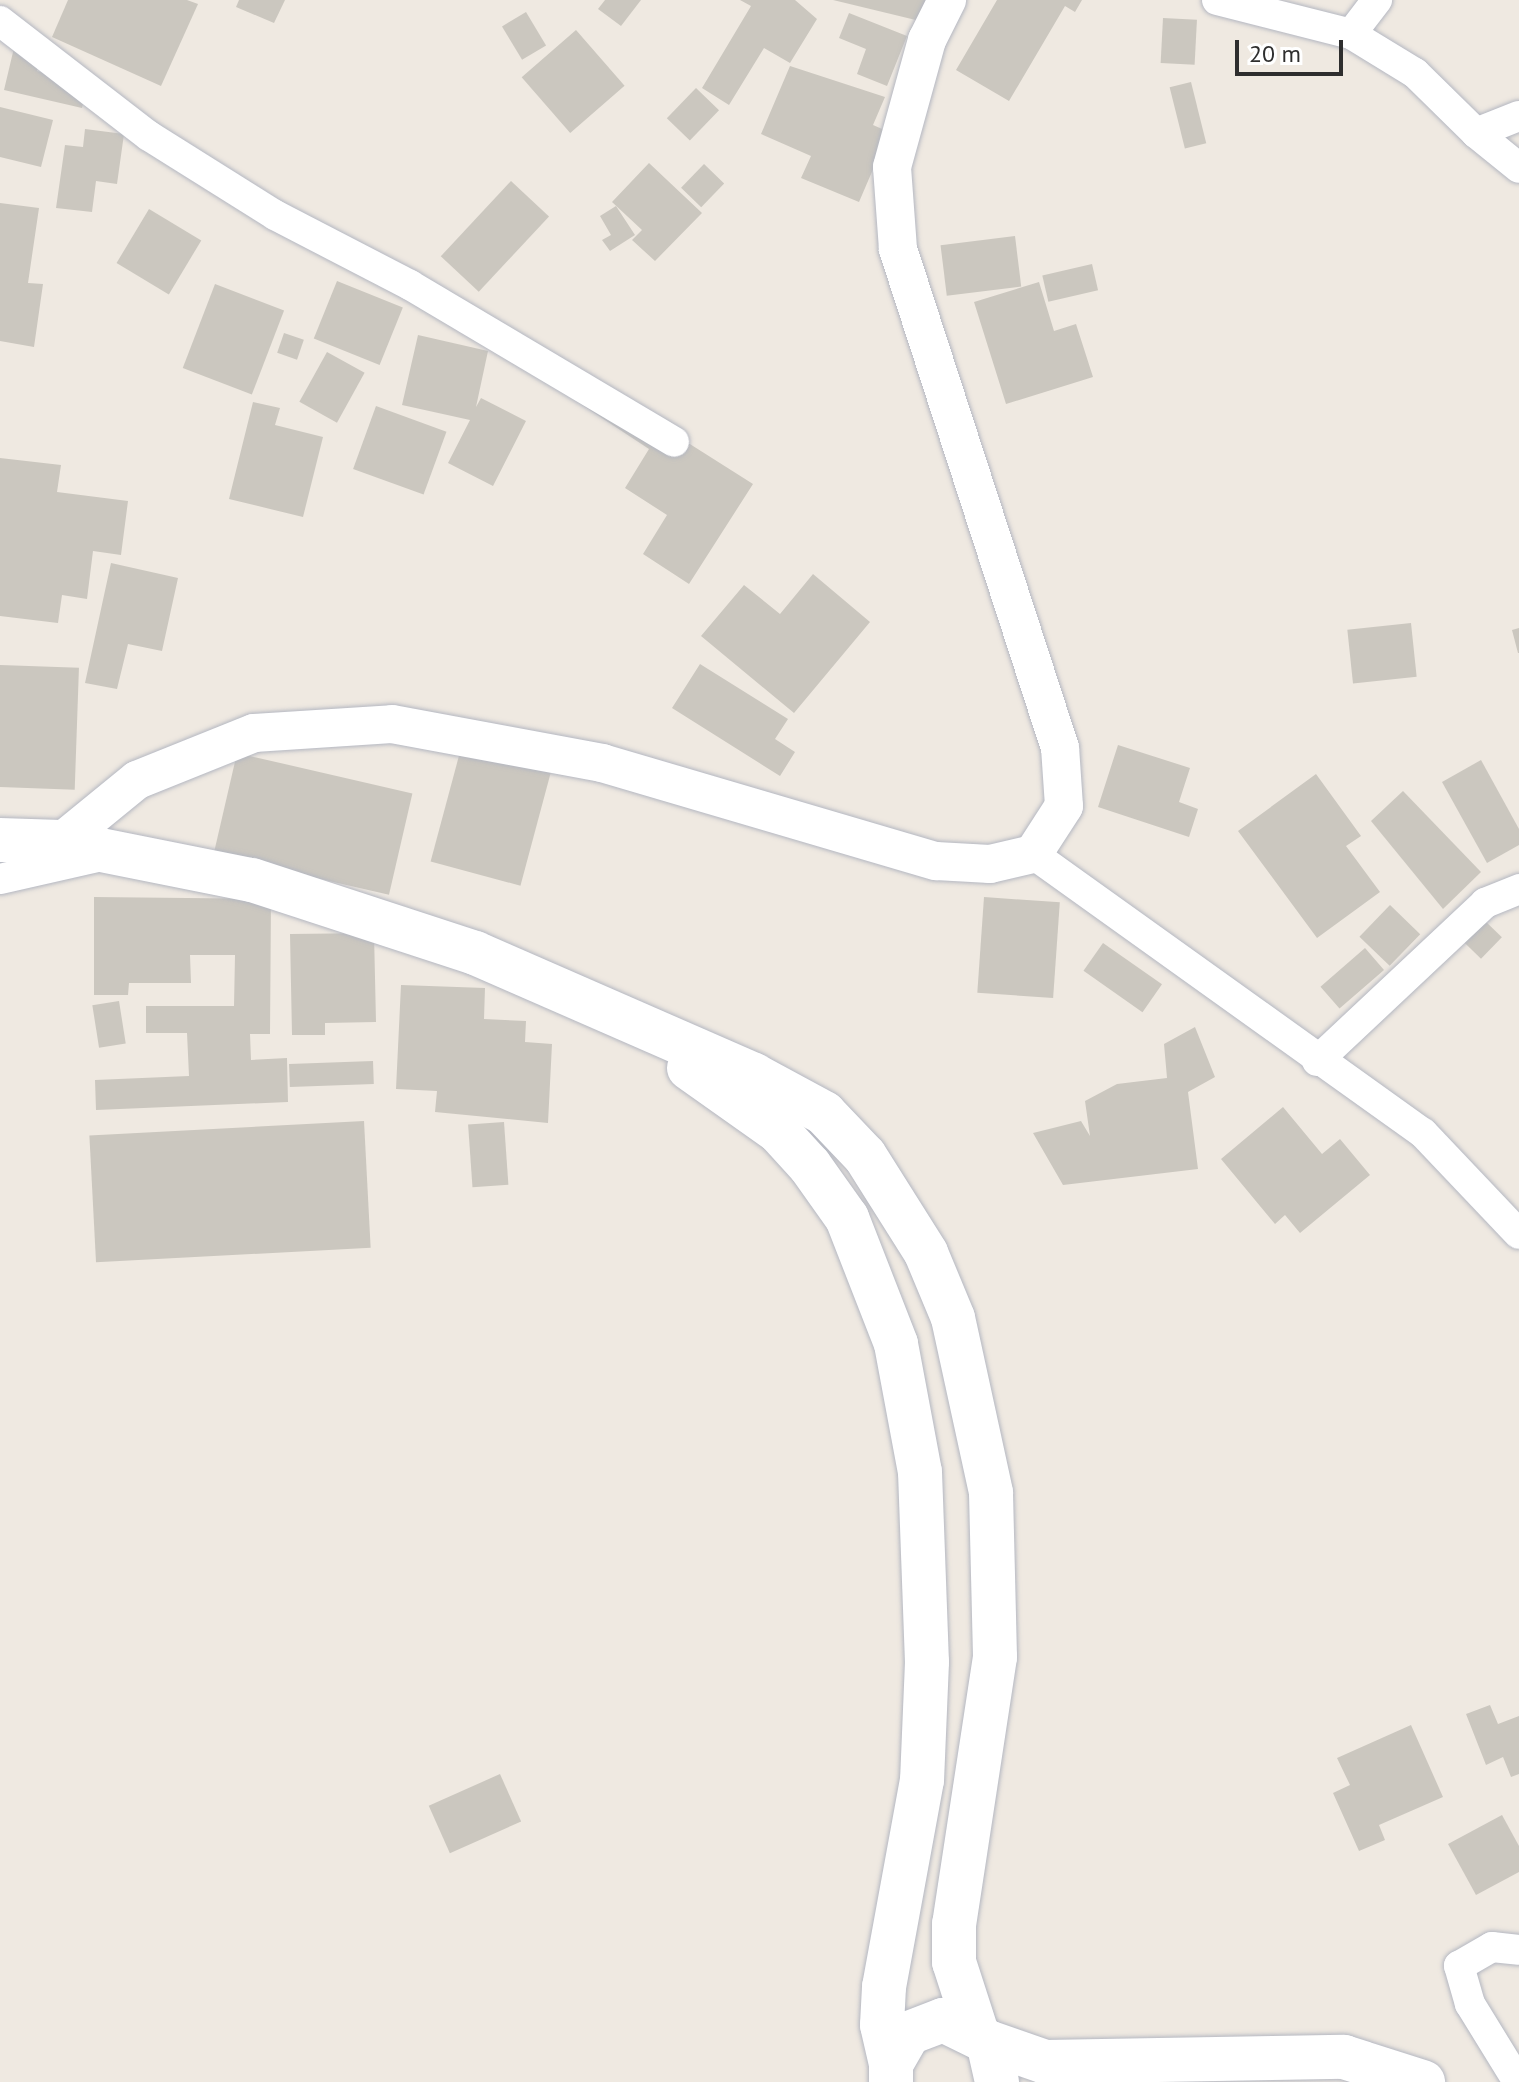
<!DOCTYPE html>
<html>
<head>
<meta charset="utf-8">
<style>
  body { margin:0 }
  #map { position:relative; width:1519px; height:2082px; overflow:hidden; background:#efe9e1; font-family:"PT Sans",sans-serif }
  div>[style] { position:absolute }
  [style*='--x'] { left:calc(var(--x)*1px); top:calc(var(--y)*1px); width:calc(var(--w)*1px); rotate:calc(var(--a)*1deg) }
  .building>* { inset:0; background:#cbc7bf; transform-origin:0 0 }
  .roads { filter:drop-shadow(0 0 2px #b4b7c1) drop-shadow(0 0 2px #b4b7c1) }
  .minor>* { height:30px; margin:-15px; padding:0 15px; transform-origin:15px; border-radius:15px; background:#fff }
  .tertiary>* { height:38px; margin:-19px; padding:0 19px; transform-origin:19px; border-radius:19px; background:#fff }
  .secondary>* { height:44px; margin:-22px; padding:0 22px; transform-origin:22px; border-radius:22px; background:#fff }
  span { translate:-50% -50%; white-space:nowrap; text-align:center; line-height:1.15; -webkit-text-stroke:6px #fff; paint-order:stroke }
  .scale { position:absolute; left:1235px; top:40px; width:108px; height:36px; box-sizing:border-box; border:4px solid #2e2e2e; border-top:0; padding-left:10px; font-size:24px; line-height:28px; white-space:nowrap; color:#2e2e2e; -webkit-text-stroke:6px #fff; paint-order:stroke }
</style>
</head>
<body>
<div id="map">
  <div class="building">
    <i style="clip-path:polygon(68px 0,187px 0,198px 4px,161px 86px,52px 37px)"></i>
    <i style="clip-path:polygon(239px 0,285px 0,274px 23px,236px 7px)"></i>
    <i style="clip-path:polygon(605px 0,641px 0,621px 26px,598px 9px)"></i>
    <i style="clip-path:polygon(740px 0,795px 0,817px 19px,790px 63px,764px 48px,729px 105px,702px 88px,751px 6px)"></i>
    <i style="clip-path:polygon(833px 0,929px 0,924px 22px)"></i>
    <i style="clip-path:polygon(997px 0,1082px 0,1075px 12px,1065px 6px,1009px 101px,956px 70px)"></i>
    <i style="left:526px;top:12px;width:39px;height:28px;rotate:59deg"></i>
    <i style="clip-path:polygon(849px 13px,907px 36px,887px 86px,857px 74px,866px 49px,839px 38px)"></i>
    <i style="left:1163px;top:18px;width:34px;height:45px;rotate:3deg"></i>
    <i style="left:576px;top:30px;width:74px;height:72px;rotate:49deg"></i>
    <i style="clip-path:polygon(18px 31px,45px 37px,37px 71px,88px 83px,82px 108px,4px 90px)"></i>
    <i style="clip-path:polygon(790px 66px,885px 97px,873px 125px,889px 132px,859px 202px,801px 178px,811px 156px,761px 134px)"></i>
    <i style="left:1191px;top:82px;width:63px;height:22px;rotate:76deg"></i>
    <i style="left:696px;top:88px;width:32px;height:42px;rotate:44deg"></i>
    <i style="clip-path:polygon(0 107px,53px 120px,41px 167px,0 157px)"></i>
    <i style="clip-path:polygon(85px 129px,124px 134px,117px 184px,96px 181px,92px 212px,56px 208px,65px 145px,83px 147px)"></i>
    <i style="clip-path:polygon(649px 163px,702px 213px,655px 261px,632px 240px,642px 230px,612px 202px)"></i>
    <i style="left:704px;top:164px;width:28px;height:33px;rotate:44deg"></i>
    <i style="left:511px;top:181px;width:52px;height:103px;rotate:43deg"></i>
    <i style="clip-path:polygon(0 203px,39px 208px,28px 283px,43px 284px,34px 347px,0 341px)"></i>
    <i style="clip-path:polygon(616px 206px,635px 235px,610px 251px,602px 240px,611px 235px,600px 216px)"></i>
    <i style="left:149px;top:209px;width:61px;height:63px;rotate:31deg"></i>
    <i style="left:1015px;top:236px;width:51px;height:75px;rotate:83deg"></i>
    <i style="left:1092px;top:264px;width:27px;height:51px;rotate:77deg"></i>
    <i style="left:337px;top:281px;width:71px;height:62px;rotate:22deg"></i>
    <i style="clip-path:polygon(1039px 282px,1054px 331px,1076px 324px,1093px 377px,1006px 404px,974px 302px)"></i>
    <i style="left:215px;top:284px;width:74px;height:90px;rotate:21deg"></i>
    <i style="left:284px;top:333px;width:21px;height:21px;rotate:19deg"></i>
    <i style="clip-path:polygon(418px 335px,488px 351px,476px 407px,481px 398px,526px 421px,493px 486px,448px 463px,470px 420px,402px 405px)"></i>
    <i style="left:327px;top:352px;width:43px;height:57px;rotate:29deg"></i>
    <i style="clip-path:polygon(561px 391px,663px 427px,753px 484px,689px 584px,643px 554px,667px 515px,625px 488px,649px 449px)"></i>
    <i style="clip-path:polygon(253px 402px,280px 408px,275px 425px,323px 437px,303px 517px,229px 499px)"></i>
    <i style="left:376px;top:406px;width:75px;height:67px;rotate:20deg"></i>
    <i style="clip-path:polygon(0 458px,61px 465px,57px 492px,128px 501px,121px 555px,93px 551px,87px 599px,62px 595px,58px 623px,0 616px)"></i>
    <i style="clip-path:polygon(111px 563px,178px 578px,162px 651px,128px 644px,117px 689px,85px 683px)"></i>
    <i style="clip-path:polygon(813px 574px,870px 622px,794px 713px,701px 636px,744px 585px,780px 614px)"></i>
    <i style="left:1411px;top:623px;width:54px;height:64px;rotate:84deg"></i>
    <i style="clip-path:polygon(1519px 628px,1519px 653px,1518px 653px,1512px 630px)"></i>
    <i style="clip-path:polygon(700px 664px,788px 719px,775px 739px,795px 752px,780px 776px,672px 708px)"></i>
    <i style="left:0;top:665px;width:79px;height:122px;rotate:2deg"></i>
    <i style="left:464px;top:737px;width:93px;height:129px;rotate:15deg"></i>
    <i style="clip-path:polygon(1118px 745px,1190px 768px,1179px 802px,1198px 809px,1189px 837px,1098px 807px)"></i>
    <i style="left:237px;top:753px;width:180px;height:104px;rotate:13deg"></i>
    <i style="clip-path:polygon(1481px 760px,1519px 829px,1519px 845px,1487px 863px,1442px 782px)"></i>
    <i style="clip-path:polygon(1316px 774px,1361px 836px,1346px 846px,1380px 892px,1317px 938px,1238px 831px)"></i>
    <i style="clip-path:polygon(1403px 791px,1481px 872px,1443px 909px,1371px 821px)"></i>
    <i style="clip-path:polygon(94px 897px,271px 899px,270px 1034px,250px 1034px,251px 1060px,287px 1058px,288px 1102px,96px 1110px,95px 1080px,189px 1076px,187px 1033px,146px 1033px,146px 1006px,234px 1006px,235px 955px,190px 955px,191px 983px,129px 983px,128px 995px,94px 995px)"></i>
    <i style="left:984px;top:897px;width:76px;height:96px;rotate:4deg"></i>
    <i style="left:1390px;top:905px;width:42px;height:44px;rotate:44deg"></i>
    <i style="left:1481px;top:917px;width:29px;height:30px;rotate:44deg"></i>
    <i style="clip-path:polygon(374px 933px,376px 1022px,325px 1023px,325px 1035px,292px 1035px,290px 934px)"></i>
    <i style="left:1103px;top:943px;width:72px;height:34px;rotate:35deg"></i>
    <i style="left:1365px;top:948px;width:29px;height:59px;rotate:49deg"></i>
    <i style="clip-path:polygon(401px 985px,485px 988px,484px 1019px,526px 1021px,525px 1042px,552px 1044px,548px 1123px,435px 1112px,437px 1091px,396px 1089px)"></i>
    <i style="left:119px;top:1001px;width:43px;height:27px;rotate:81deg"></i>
    <i style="clip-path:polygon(1195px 1027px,1215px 1077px,1188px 1092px,1198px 1169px,1063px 1185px,1033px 1133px,1081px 1121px,1090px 1136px,1085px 1101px,1117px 1084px,1167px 1078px,1164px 1044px)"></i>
    <i style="left:373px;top:1061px;width:23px;height:84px;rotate:88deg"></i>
    <i style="clip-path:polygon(1283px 1107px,1322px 1154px,1340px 1139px,1370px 1175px,1300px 1233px,1285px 1215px,1275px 1224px,1221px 1159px)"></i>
    <i style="left:364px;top:1121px;width:127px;height:275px;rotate:87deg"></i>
    <i style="left:504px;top:1122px;width:63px;height:36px;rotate:86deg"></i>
    <i style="clip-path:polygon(1490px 1705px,1498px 1724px,1519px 1716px,1519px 1774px,1511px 1777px,1503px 1757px,1486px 1765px,1466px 1714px)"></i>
    <i style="clip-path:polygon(1411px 1725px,1443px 1797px,1379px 1825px,1385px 1840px,1359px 1851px,1333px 1793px,1350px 1785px,1337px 1758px)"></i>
    <i style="left:500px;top:1774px;width:52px;height:78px;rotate:66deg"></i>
    <i style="clip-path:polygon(1502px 1815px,1519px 1846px,1519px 1872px,1476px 1895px,1448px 1844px)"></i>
  </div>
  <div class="roads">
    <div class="minor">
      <i style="--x:1217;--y:0;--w:138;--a:14.2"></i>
      <i style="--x:1351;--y:34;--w:43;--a:-52.6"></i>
      <i style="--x:0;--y:21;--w:188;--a:37.7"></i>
      <i style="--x:149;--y:136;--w:149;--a:32.1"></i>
      <i style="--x:275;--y:215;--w:152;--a:27.4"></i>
      <i style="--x:410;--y:285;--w:307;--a:30.7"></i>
      <i style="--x:1351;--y:34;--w:75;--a:31.4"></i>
      <i style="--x:1415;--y:73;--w:86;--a:44.5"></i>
      <i style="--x:1476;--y:133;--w:46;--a:-21.6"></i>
      <i style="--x:1476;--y:133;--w:55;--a:39.1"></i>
      <i style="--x:1033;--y:854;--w:480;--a:35.6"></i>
      <i style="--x:1423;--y:1133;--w:139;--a:46.5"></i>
      <i style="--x:0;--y:879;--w:105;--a:-12.7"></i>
      <i style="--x:1317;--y:1061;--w:231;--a:-43.2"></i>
      <i style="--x:1485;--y:903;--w:37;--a:-22"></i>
      <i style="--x:1518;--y:2082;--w:92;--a:-121.6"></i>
      <i style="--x:1470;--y:2004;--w:40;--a:-106"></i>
      <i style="--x:1459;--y:1966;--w:38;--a:-30"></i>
      <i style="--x:1492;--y:1947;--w:27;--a:6"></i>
    </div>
    <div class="tertiary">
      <i style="--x:61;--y:842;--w:98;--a:-39.2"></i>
      <i style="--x:137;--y:780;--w:126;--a:-21.9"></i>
      <i style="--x:254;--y:733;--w:138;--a:-3.7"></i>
      <i style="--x:392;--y:724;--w:214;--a:10.5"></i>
      <i style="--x:602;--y:763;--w:348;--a:16.4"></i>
      <i style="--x:936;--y:861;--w:54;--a:3.2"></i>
      <i style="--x:990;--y:864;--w:44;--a:-13.1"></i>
      <i style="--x:1033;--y:854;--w:57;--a:-57.1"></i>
      <i style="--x:1064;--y:806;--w:58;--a:-93.9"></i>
      <i style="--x:1060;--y:748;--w:525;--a:-107.99"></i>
      <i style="--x:898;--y:249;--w:82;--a:-94.2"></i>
      <i style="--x:892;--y:167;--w:132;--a:-74.6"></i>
      <i style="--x:927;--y:40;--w:45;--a:-63.4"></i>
    </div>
    <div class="secondary">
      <i style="--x:0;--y:840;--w:61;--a:1.9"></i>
      <i style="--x:61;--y:842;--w:195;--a:11.3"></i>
      <i style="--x:252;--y:880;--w:235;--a:18.1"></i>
      <i style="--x:475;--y:953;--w:305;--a:23.6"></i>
      <i style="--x:754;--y:1075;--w:80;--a:28.5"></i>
      <i style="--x:824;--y:1113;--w:59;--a:46.4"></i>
      <i style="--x:865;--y:1156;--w:115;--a:57.8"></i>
      <i style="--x:926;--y:1253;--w:70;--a:67.4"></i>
      <i style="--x:953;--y:1318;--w:179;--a:77.7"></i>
      <i style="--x:991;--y:1493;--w:164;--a:88.6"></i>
      <i style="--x:995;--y:1657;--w:270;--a:98.7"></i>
      <i style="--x:954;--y:1924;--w:38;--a:90"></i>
      <i style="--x:954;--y:1962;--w:71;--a:72.1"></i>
      <i style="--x:689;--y:1068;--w:109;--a:35.3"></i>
      <i style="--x:778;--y:1131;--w:47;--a:47.6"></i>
      <i style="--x:810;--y:1166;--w:64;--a:54.6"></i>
      <i style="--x:847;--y:1218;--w:135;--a:68.7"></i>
      <i style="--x:896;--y:1344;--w:130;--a:79.4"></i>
      <i style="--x:920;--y:1472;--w:190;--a:87.9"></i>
      <i style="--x:927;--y:1662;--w:118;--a:92.4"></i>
      <i style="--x:922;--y:1780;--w:210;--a:100.4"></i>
      <i style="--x:884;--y:1987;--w:38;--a:93"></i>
      <i style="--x:882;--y:2025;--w:40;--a:77"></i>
      <i style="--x:988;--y:2042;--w:60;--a:19.3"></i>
      <i style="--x:1045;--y:2062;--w:299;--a:-1"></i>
      <i style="--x:1344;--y:2057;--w:83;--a:17.6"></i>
      <i style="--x:891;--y:2082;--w:18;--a:-90"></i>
      <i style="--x:891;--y:2064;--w:36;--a:-60"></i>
      <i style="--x:909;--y:2033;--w:36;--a:-21"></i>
      <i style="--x:943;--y:2020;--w:50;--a:26.1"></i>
      <i style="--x:988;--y:2042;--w:41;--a:77.3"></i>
    </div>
  </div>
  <div class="scale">20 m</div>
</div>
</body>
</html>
